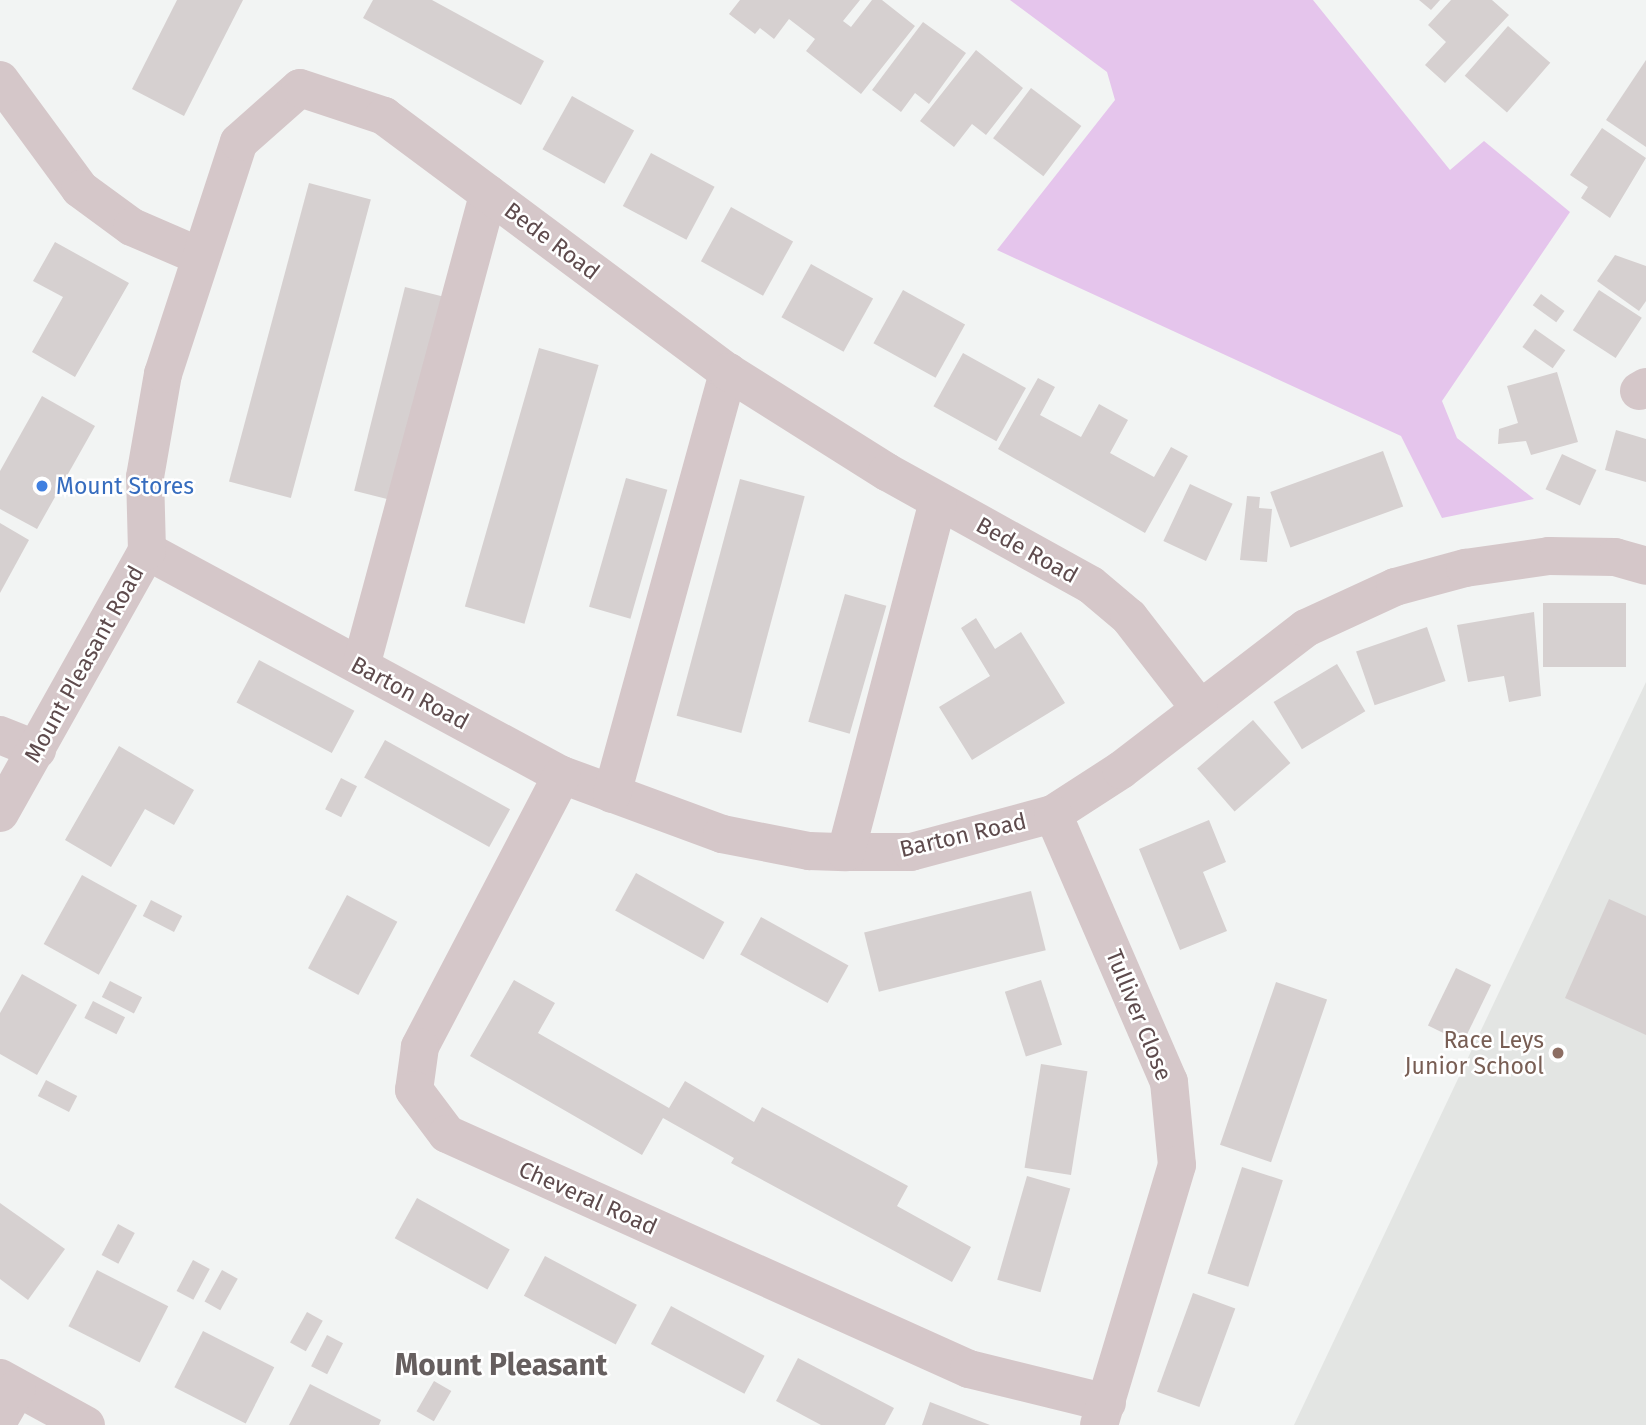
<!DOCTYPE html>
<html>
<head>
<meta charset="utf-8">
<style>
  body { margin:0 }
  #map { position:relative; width:1646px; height:1425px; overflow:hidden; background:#f2f4f3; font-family:"Fira Sans",sans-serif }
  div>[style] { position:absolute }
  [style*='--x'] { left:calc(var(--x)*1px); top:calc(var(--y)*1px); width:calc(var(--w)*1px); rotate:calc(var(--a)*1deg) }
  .education>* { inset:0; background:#e3e5e3 }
  .green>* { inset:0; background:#e5c5ec }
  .building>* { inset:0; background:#d6d0d0; transform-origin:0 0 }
  .minor>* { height:38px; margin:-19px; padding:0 19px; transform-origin:19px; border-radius:19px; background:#d5c7c9 }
  .dots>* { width:19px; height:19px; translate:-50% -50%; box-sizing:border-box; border:4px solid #fff; border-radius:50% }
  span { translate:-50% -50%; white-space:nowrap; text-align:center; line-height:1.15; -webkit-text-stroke:5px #fff; paint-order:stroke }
  .street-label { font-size:23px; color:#5e4b4d }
  .shop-label { font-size:23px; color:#366cbe }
  .left { translate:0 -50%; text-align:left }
  .education-label { font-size:23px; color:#785e54 }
  .right { translate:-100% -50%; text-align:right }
  .district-label { font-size:30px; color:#665f5f; font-weight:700 }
</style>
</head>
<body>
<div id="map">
  <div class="education">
    <i style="clip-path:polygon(1646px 682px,1646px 1425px,1294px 1425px)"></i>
  </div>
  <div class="green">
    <i style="clip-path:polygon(1010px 0,1313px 0,1450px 170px,1484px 141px,1570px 212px,1442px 401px,1457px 438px,1534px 499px,1442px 518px,1401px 436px,997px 250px,1115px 100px,1107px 72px)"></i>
  </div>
  <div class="building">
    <i style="clip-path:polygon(177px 0,243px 0,184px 116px,132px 89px)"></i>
    <i style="clip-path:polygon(373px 0,432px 0,544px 61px,521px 105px,363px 18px)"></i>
    <i style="clip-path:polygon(740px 0,860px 0,843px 21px,851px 27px,872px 0,882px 0,915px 26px,861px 94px,806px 51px,815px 39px,789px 19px,774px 39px,760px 28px,755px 34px,729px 14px)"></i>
    <i style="clip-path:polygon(1419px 0,1440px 0,1431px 10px)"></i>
    <i style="clip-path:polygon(1451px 0,1492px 0,1509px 15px,1445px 83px,1425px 65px,1446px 42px,1428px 25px)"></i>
    <i style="clip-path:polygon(923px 22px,966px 53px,929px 104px,915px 93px,901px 112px,872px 90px)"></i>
    <i style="left:1508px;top:26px;width:56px;height:66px;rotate:41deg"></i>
    <i style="clip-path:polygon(976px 50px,1023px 88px,986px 135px,972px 124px,954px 147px,920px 121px)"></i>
    <i style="clip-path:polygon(1646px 60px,1646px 147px,1606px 120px)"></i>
    <i style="left:1031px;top:88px;width:63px;height:63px;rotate:37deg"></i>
    <i style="left:572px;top:96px;width:71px;height:61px;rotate:29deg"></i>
    <i style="clip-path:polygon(1602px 128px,1646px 158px,1610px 218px,1581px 198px,1588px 187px,1570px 175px)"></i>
    <i style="left:651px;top:153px;width:72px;height:60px;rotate:28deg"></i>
    <i style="left:309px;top:183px;width:64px;height:309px;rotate:15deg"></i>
    <i style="left:731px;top:207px;width:71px;height:62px;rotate:29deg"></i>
    <i style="clip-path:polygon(55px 242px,129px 283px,75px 377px,32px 352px,63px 297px,33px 281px)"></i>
    <i style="clip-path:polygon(1615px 255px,1646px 266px,1646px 301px,1639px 311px,1597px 281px)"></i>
    <i style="left:811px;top:264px;width:71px;height:61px;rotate:29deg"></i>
    <i style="left:405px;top:287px;width:40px;height:210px;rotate:14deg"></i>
    <i style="left:903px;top:290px;width:71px;height:61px;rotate:29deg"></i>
    <i style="left:1599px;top:290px;width:51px;height:48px;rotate:33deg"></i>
    <i style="left:1541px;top:294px;width:29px;height:14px;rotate:36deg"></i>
    <i style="left:1535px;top:329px;width:37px;height:22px;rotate:35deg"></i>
    <i style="left:539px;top:348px;width:62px;height:269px;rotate:16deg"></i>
    <i style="left:963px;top:353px;width:72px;height:61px;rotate:29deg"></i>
    <i style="clip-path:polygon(1557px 372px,1578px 442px,1531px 455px,1526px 441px,1498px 444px,1499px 429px,1518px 423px,1507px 386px)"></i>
    <i style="clip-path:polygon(1038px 378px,1055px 387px,1040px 415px,1081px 437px,1099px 404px,1128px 420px,1110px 453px,1154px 477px,1171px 447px,1188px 456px,1145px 533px,998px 449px)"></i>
    <i style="clip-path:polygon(42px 396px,95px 426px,37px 529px,0 509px,0 471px)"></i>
    <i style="clip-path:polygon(1616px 430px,1646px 439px,1646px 482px,1605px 470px)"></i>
    <i style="left:1383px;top:451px;width:59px;height:120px;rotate:70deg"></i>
    <i style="left:1562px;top:454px;width:38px;height:39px;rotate:25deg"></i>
    <i style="left:626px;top:478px;width:43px;height:134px;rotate:16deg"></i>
    <i style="left:740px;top:479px;width:67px;height:245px;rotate:15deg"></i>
    <i style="left:1190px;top:484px;width:47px;height:63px;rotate:25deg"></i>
    <i style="clip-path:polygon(1247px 496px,1260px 497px,1259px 508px,1272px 509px,1267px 562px,1240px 560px)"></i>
    <i style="clip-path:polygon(0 523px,29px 540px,0 593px)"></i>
    <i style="left:845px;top:594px;width:43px;height:133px;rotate:16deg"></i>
    <i style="left:1626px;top:603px;width:64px;height:83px;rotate:90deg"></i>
    <i style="clip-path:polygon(1534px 612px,1541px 696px,1509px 702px,1504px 676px,1468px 682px,1457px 625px)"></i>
    <i style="clip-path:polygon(976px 618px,995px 649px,1021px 632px,1065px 703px,972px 760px,939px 707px,990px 676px,961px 628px)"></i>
    <i style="left:1427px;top:627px;width:57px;height:75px;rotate:71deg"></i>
    <i style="left:259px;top:660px;width:108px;height:48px;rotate:28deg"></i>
    <i style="left:1337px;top:664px;width:55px;height:74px;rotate:59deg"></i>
    <i style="left:1253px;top:720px;width:57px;height:74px;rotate:49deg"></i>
    <i style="left:385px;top:740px;width:143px;height:43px;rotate:29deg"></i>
    <i style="clip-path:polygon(119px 746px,194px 790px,174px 825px,145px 809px,111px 867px,65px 840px)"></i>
    <i style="left:341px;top:778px;width:18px;height:35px;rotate:27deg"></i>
    <i style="clip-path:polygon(1209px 820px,1226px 862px,1203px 872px,1227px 931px,1180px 950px,1139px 849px)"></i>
    <i style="left:636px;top:873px;width:101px;height:43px;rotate:29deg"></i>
    <i style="left:82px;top:875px;width:63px;height:79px;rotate:29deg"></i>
    <i style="left:1031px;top:891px;width:61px;height:172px;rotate:76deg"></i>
    <i style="left:347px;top:895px;width:57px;height:83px;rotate:28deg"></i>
    <i style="clip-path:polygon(1609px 899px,1646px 916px,1646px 1035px,1565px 998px)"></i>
    <i style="left:151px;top:900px;width:35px;height:18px;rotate:27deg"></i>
    <i style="left:761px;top:917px;width:100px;height:43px;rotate:29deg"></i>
    <i style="left:1456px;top:968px;width:39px;height:64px;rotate:26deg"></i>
    <i style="clip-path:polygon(22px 974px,77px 1005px,37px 1075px,0 1054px,0 1013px)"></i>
    <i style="clip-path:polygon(514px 980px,555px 1003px,538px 1033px,669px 1108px,685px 1081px,754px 1122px,762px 1107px,908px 1186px,897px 1206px,971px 1247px,952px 1282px,731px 1163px,734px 1158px,663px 1118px,642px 1155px,470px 1056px)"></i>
    <i style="left:1041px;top:980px;width:68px;height:38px;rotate:72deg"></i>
    <i style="left:110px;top:981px;width:36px;height:18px;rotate:27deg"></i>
    <i style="left:1276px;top:982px;width:54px;height:172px;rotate:19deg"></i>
    <i style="left:93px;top:1001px;width:36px;height:19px;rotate:27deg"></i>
    <i style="left:1041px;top:1064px;width:47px;height:105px;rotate:9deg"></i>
    <i style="left:46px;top:1080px;width:35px;height:18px;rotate:27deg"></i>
    <i style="left:1242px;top:1167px;width:43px;height:112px;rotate:18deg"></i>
    <i style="left:1027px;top:1176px;width:45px;height:108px;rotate:16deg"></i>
    <i style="left:417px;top:1198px;width:106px;height:46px;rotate:29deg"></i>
    <i style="clip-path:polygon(0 1203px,65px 1249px,28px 1300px,0 1279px)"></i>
    <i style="left:118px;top:1224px;width:19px;height:35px;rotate:28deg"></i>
    <i style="left:545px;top:1256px;width:104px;height:45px;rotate:28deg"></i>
    <i style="left:193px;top:1260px;width:19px;height:35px;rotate:28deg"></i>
    <i style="left:97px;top:1270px;width:80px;height:63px;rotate:27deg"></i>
    <i style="left:222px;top:1270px;width:18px;height:36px;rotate:29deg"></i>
    <i style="left:1193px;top:1293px;width:45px;height:105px;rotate:20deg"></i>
    <i style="left:671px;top:1306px;width:106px;height:43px;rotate:28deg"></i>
    <i style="left:307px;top:1312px;width:18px;height:35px;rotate:29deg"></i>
    <i style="left:203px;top:1331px;width:80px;height:63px;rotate:27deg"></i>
    <i style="left:327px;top:1335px;width:18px;height:35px;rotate:27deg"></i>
    <i style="clip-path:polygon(798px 1358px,894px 1408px,885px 1425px,821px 1425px,776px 1401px)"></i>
    <i style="left:434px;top:1381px;width:20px;height:35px;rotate:30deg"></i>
    <i style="clip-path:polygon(310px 1384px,381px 1420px,379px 1425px,289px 1425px)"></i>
    <i style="clip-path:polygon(930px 1402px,990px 1425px,922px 1425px)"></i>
  </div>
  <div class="minor">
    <i style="--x:0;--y:80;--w:135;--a:53.7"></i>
    <i style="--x:80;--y:189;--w:64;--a:36.2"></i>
    <i style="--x:132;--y:227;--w:71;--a:23.3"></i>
    <i style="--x:1639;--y:391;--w:8;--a:-30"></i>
    <i style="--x:147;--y:551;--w:472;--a:28.4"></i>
    <i style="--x:562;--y:775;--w:171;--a:20.2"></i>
    <i style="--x:722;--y:834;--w:89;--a:11.1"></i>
    <i style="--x:809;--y:851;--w:37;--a:2"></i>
    <i style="--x:846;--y:852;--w:65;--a:0"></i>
    <i style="--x:911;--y:852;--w:147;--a:-15"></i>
    <i style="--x:1053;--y:814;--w:81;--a:-32.9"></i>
    <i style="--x:1121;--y:770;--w:233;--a:-37.5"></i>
    <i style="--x:1306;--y:628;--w:98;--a:-24.7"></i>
    <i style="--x:1395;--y:587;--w:73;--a:-15.2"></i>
    <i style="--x:1465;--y:568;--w:85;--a:-8.1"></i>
    <i style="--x:1549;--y:556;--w:66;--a:0.9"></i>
    <i style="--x:1615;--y:557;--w:32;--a:16"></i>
    <i style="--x:361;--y:666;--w:489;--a:-74.9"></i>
    <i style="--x:0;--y:735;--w:40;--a:22"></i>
    <i style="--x:562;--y:775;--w:307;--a:117.6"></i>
    <i style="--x:420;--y:1047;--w:43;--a:97.9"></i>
    <i style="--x:414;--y:1090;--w:55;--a:53.1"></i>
    <i style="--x:447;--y:1134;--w:572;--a:24.24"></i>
    <i style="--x:969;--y:1369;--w:142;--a:13.8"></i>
    <i style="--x:612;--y:794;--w:438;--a:-74.6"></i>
    <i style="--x:0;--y:813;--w:300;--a:-60.7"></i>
    <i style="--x:147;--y:551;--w:74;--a:-91.5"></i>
    <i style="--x:145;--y:477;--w:105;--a:-80.1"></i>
    <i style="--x:163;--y:374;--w:244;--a:-71.9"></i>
    <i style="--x:239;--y:142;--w:81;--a:-41.5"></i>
    <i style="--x:300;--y:88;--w:89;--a:18.4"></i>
    <i style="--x:384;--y:116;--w:429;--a:36.7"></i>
    <i style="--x:728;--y:372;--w:188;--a:32.2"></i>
    <i style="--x:887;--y:472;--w:233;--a:29"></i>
    <i style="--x:1091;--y:585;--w:50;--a:40.1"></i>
    <i style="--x:1129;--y:617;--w:113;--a:52.2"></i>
    <i style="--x:1053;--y:814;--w:292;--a:66.6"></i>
    <i style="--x:1169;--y:1082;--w:83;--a:84.5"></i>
    <i style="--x:1177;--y:1165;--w:271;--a:106.7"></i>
    <i style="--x:846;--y:852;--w:362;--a:-75.3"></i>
    <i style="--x:0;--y:1378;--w:98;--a:28.7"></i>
    <i style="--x:0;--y:1418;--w:34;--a:-60"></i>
  </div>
  <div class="dots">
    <i style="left:42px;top:486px;background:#3f7fe0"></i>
    <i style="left:1558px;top:1053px;background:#8d6e63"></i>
  </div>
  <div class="street-label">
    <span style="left:552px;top:241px;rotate:37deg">Bede Road</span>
    <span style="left:1027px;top:550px;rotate:29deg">Bede Road</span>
    <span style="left:84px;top:664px;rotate:-61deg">Mount Pleasant Road</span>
    <span style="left:410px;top:693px;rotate:28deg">Barton Road</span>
    <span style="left:963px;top:835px;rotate:-13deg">Barton Road</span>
    <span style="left:1139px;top:1015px;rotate:68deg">Tulliver Close</span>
    <span style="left:588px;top:1198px;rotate:24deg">Cheveral Road</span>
  </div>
  <div class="shop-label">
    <span class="left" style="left:56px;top:486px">Mount Stores</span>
  </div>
  <div class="education-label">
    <span class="right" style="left:1544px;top:1053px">Race Leys<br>Junior School</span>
  </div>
  <div class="district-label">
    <span style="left:501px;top:1365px">Mount Pleasant</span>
  </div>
</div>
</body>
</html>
